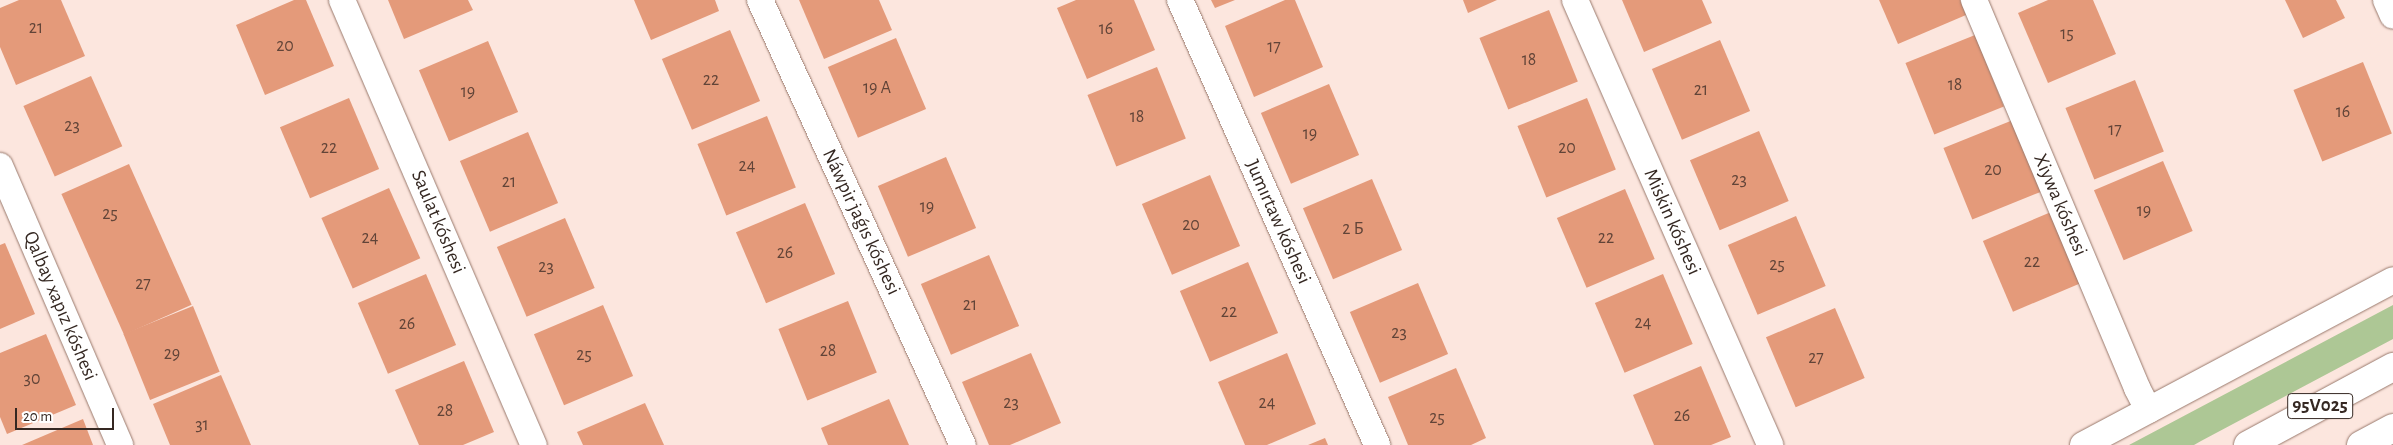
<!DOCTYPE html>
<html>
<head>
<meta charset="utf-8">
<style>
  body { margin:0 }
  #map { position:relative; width:2393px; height:445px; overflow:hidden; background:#fce6de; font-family:"Alegreya Sans",sans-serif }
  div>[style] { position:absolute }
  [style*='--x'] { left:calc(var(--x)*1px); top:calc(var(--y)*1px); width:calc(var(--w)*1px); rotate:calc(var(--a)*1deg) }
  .green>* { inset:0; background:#adc795 }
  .building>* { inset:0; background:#e49a7a; transform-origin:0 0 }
  .roads { filter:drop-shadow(0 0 1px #99796c) drop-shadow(0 0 1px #99796c) }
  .street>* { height:26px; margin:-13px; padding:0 13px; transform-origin:13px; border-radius:13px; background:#fff }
  .primary>* { height:28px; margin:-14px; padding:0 14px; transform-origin:14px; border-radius:14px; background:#fff }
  span { translate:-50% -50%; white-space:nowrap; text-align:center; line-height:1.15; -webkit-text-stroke:4px #fff; paint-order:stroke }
  .number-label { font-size:18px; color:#614438 }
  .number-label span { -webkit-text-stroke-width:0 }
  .shield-label span { padding:1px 4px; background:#fff; border:1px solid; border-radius:4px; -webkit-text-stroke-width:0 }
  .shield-label { font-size:19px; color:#352822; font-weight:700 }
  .street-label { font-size:20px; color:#352822 }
  .scale { position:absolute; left:15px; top:408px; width:99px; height:22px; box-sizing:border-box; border:2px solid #352822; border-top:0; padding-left:6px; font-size:15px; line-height:18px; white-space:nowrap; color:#352822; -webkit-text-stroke:4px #fff; paint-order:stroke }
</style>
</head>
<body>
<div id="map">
  <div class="green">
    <i style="clip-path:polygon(2393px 305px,2393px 339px,2201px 441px,2194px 445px,2129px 445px)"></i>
  </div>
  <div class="building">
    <i style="clip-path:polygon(19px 0,61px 0,85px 56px,16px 85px,0 47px,0 8px)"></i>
    <i style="clip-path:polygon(294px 0,306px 0,334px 66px,265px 95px,236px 25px)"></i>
    <i style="clip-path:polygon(388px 0,468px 0,473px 10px,404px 39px)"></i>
    <i style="clip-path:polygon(634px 0,715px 0,719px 11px,651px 40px)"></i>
    <i style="clip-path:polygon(799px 0,879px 0,892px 30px,824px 59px)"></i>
    <i style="clip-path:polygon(1076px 0,1134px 0,1155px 50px,1087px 79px,1057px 8px)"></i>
    <i style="clip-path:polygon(1211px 0,1235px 0,1215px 8px)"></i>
    <i style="clip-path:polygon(1285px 0,1295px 0,1323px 67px,1254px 97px,1225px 26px)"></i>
    <i style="clip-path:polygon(1463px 0,1497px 0,1468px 13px)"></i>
    <i style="clip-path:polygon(1622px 0,1702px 0,1712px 23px,1644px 52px)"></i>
    <i style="clip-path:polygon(1879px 0,1960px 0,1966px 15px,1898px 44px)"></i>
    <i style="clip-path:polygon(2048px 0,2093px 0,2116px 54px,2048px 83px,2018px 13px)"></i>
    <i style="clip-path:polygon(2285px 0,2336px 0,2345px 18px,2303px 38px)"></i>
    <i style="left:1549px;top:10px;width:77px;height:75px;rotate:68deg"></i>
    <i style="left:730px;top:30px;width:77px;height:74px;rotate:67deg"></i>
    <i style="left:1975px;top:35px;width:77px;height:75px;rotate:68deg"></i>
    <i style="left:896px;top:38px;width:77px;height:74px;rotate:67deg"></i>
    <i style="left:1720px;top:40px;width:77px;height:74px;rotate:67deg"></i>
    <i style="left:488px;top:41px;width:77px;height:75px;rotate:67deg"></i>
    <i style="left:2363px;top:62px;width:77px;height:75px;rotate:68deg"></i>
    <i style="left:1157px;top:67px;width:77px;height:75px;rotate:68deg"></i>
    <i style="left:91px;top:76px;width:77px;height:74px;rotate:66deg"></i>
    <i style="left:2135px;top:80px;width:77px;height:75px;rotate:68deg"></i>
    <i style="left:1329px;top:84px;width:77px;height:74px;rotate:67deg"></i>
    <i style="left:349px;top:98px;width:77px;height:75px;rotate:67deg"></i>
    <i style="left:1587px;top:98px;width:77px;height:75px;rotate:68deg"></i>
    <i style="left:767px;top:116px;width:77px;height:75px;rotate:68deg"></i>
    <i style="left:2013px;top:120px;width:77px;height:75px;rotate:68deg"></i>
    <i style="left:1759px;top:131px;width:76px;height:75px;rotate:67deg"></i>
    <i style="left:528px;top:132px;width:77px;height:74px;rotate:67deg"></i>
    <i style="left:946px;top:157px;width:77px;height:74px;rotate:67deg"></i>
    <i style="left:2163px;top:161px;width:76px;height:75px;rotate:67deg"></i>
    <i style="left:129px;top:164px;width:154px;height:74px;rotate:66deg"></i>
    <i style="left:1210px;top:175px;width:77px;height:74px;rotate:67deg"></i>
    <i style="left:1372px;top:179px;width:77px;height:75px;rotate:67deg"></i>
    <i style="left:389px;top:188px;width:77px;height:74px;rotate:66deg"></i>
    <i style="left:1625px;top:189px;width:76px;height:74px;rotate:67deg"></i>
    <i style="left:805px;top:203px;width:77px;height:75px;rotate:67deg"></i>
    <i style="left:2051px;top:212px;width:77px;height:74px;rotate:67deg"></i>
    <i style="left:1796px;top:216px;width:76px;height:74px;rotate:67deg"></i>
    <i style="left:565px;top:218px;width:76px;height:74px;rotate:67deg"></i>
    <i style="clip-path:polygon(5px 243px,35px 314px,0 329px,0 245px)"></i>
    <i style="left:989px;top:255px;width:77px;height:74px;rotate:67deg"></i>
    <i style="left:1248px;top:262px;width:77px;height:74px;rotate:67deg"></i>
    <i style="left:426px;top:274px;width:77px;height:74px;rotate:67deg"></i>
    <i style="left:1663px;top:274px;width:76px;height:74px;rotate:67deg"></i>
    <i style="left:1418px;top:283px;width:77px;height:74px;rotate:67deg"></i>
    <i style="left:848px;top:301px;width:77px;height:75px;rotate:68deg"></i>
    <i style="left:603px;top:305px;width:77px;height:75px;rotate:67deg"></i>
    <i style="left:193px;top:306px;width:71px;height:75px;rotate:68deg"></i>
    <i style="left:1835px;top:308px;width:76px;height:75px;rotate:67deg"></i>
    <i style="clip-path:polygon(46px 334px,76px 405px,7px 434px,0 417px,0 353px)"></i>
    <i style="clip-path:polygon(1031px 353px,1061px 423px,1010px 445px,989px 445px,962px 382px)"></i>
    <i style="clip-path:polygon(1287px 353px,1316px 424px,1267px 445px,1245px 445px,1218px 382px)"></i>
    <i style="clip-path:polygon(464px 361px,494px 432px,463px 445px,419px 445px,395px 390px)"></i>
    <i style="clip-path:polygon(1701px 366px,1731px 437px,1711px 445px,1654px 445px,1633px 395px)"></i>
    <i style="clip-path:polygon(1456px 368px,1486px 438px,1471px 445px,1408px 445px,1388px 397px)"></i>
    <i style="clip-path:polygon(221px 375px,251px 445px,170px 445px,153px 404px)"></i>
    <i style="clip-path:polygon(889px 399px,909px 445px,828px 445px,821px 428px)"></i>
    <i style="clip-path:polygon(645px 403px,664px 445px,583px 445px,577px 432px)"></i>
    <i style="clip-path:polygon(83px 419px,93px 445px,22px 445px)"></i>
    <i style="clip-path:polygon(1325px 438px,1328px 445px,1308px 445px)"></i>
  </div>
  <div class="roads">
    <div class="street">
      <i style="--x:342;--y:0;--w:485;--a:66.7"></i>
      <i style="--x:760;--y:0;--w:489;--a:65.5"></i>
      <i style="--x:1180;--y:0;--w:487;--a:66.1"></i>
      <i style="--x:1575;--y:0;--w:486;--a:66.3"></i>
      <i style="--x:1974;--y:0;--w:421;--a:67.2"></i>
      <i style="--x:2137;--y:388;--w:25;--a:63"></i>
      <i style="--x:2386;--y:0;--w:17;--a:66"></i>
      <i style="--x:0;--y:166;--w:304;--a:66.7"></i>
      <i style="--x:2083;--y:445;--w:351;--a:-28"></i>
    </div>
    <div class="primary">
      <i style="--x:2248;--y:445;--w:165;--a:-28.3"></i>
      <i style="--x:2361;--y:445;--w:36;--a:-28"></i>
    </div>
  </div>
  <div class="number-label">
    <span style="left:36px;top:28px">21</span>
    <span style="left:1106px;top:29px">16</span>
    <span style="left:2067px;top:34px">15</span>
    <span style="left:285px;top:46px">20</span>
    <span style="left:1274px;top:47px">17</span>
    <span style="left:1529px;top:60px">18</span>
    <span style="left:711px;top:80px">22</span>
    <span style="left:1955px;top:85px">18</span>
    <span style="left:877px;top:88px">19 А</span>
    <span style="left:1701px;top:90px">21</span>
    <span style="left:468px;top:92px">19</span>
    <span style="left:2343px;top:112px">16</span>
    <span style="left:1137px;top:117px">18</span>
    <span style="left:72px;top:126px">23</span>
    <span style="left:2115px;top:130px">17</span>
    <span style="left:1310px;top:134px">19</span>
    <span style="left:329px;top:148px">22</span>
    <span style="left:1567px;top:148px">20</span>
    <span style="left:747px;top:166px">24</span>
    <span style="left:1993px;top:170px">20</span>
    <span style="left:1739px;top:180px">23</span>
    <span style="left:509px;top:182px">21</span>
    <span style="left:927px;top:207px">19</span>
    <span style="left:2144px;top:211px">19</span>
    <span style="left:110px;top:214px">25</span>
    <span style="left:1191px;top:225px">20</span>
    <span style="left:1353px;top:229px">2 Б</span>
    <span style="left:370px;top:238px">24</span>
    <span style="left:1606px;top:238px">22</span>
    <span style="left:785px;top:253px">26</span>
    <span style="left:2032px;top:262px">22</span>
    <span style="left:1777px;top:265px">25</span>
    <span style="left:546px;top:267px">23</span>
    <span style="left:143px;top:284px">27</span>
    <span style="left:970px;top:305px">21</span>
    <span style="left:1229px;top:312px">22</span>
    <span style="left:1643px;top:323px">24</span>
    <span style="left:407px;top:324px">26</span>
    <span style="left:1399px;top:333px">23</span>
    <span style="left:828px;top:351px">28</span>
    <span style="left:172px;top:354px">29</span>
    <span style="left:584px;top:355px">25</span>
    <span style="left:1816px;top:358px">27</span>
    <span style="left:32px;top:379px">30</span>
    <span style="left:1011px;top:403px">23</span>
    <span style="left:1267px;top:403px">24</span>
    <span style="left:445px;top:411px">28</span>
    <span style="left:1682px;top:416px">26</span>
    <span style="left:1437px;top:418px">25</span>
    <span style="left:202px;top:425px">31</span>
  </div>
  <div class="shield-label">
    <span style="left:2320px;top:406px">95V025</span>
  </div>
  <div class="street-label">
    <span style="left:2060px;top:205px;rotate:67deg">Xiywa kóshesi</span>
    <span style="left:438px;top:222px;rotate:67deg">Saulat kóshesi</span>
    <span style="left:861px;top:222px;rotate:65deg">Náwpir jaǵıs kóshesi</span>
    <span style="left:1278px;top:222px;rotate:66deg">Jumırtaw kóshesi</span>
    <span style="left:1672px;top:222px;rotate:66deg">Miskin kóshesi</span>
    <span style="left:60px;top:306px;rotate:67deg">Qalbay xapız kóshesi</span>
  </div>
  <div class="scale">20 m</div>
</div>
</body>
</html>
